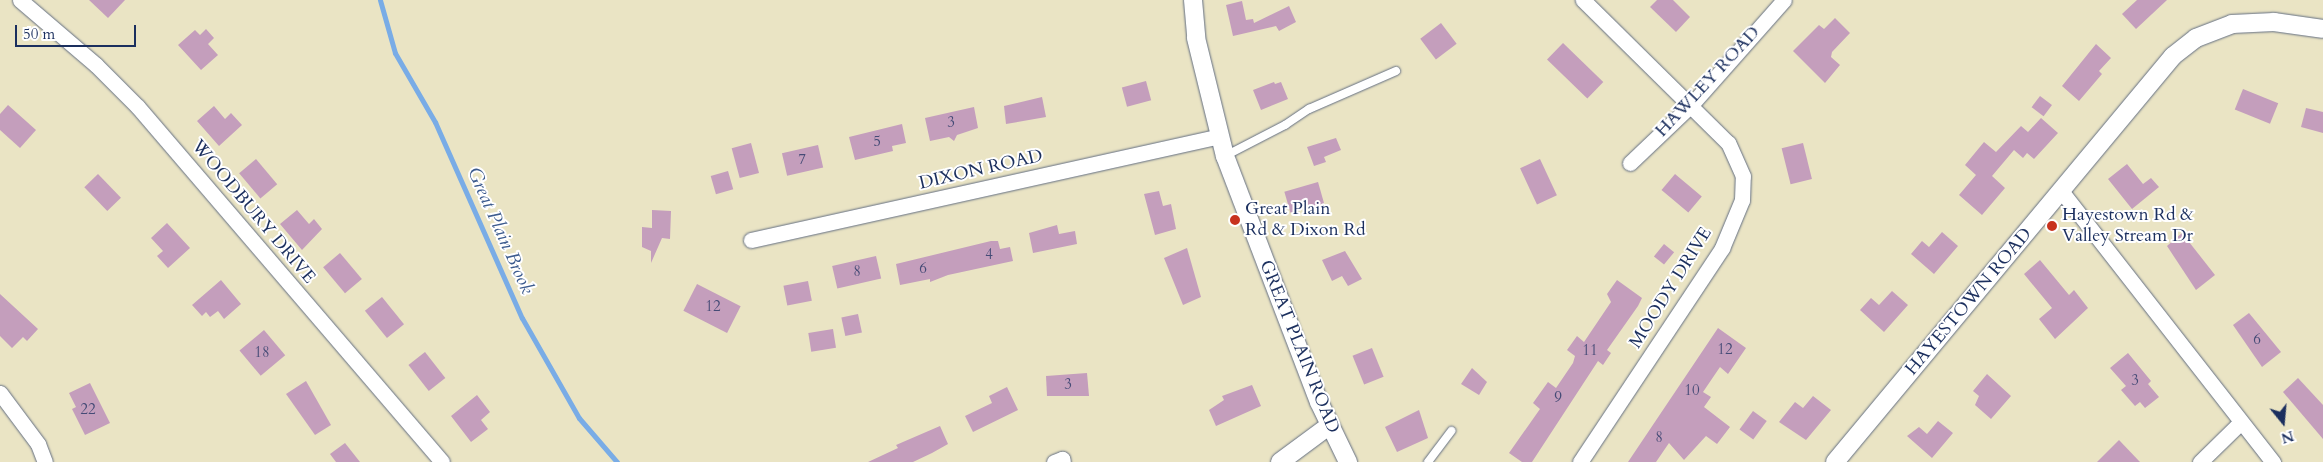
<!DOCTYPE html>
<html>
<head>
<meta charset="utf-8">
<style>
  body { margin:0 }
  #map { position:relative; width:2323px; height:462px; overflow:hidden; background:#eae4c4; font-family:Cardo,serif }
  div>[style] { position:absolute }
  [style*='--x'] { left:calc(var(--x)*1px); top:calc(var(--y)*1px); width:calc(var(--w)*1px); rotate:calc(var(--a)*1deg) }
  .stream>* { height:5px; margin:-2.5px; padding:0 2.5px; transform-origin:2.5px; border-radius:2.5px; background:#79ace6 }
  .building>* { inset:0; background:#c49ebc; transform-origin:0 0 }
  .roads { filter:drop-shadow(0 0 1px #636e82) drop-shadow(0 0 1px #636e82) }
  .service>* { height:8px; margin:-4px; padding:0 4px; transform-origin:4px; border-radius:4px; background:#fff }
  .minor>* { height:15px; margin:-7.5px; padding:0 7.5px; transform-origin:7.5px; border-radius:7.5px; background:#fff }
  .tertiary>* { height:18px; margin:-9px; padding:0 9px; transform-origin:9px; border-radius:9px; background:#fff }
  .dots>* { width:14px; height:14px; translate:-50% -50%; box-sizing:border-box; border:2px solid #fff; border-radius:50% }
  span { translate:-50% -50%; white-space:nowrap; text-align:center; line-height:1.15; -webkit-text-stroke:4px #fff; paint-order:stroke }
  .number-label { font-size:15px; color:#454b76 }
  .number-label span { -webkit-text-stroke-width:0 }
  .street-label { font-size:18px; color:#1b2f5e }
  .poi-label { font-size:18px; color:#1b2f5e }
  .left { translate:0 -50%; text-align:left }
  .water-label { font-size:19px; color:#3c5b8e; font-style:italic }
  .north { position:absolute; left:2258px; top:397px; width:50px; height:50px; -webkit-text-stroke:4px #fff; paint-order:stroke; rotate:163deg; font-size:14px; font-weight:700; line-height:20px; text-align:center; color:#1b2f5e }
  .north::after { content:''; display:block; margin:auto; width:18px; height:22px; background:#1b2f5e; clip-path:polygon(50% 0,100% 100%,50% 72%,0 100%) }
  .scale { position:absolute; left:15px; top:25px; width:121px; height:22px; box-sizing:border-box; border:2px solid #1b2f5e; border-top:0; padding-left:6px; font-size:15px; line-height:18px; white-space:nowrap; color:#1b2f5e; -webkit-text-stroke:4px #fff; paint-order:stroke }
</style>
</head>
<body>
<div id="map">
  <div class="stream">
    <i style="--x:380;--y:0;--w:55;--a:74.2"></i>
    <i style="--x:395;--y:53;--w:80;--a:59.9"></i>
    <i style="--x:435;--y:122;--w:214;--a:66.1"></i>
    <i style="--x:522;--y:318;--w:115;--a:60.3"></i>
    <i style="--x:579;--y:418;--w:58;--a:49.2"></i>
  </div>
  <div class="building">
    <i style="clip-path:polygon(89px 0,125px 0,108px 18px)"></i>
    <i style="clip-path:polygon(1657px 0,1673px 0,1690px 17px,1676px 32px,1650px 7px)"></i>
    <i style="clip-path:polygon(2137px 0,2167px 0,2136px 29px,2122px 14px)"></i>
    <i style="clip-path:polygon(1242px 1px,1246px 20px,1253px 19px,1254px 23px,1289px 6px,1296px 22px,1279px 31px,1276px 26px,1233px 36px,1226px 5px)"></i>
    <i style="clip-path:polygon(1835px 18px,1850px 33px,1832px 52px,1831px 57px,1840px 65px,1825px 83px,1793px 51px,1819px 25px,1824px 29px)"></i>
    <i style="left:1441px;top:23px;width:26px;height:26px;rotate:53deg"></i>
    <i style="clip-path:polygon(206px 29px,214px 38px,208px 44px,218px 55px,201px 70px,178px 45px,195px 30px,200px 35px)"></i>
    <i style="left:1563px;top:43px;width:56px;height:23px;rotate:44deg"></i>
    <i style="clip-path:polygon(2096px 44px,2111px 58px,2099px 71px,2102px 74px,2079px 101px,2062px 86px)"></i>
    <i style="left:1146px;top:81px;width:20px;height:25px;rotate:75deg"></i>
    <i style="clip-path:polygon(1274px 82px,1275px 84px,1281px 82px,1288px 99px,1261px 110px,1253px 90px)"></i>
    <i style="left:2243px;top:89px;width:38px;height:22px;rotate:22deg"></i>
    <i style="left:2040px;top:96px;width:15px;height:14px;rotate:37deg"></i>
    <i style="clip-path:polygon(1042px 97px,1046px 117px,1006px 124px,1004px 106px)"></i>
    <i style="clip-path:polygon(8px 105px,36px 130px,20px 148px,0 130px,0 114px)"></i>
    <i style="clip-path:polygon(214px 106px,225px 119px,231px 113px,242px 125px,219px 146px,197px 121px)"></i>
    <i style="clip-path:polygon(974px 107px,978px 128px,957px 135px,954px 141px,949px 137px,930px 141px,925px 118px)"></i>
    <i style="clip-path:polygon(2306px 108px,2323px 112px,2323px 133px,2301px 127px)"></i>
    <i style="clip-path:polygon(2041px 118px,2058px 133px,2034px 159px,2027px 153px,2023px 158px,2014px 150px,1992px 176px,2005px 188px,1982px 215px,1959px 195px,1976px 175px,1965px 165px,1984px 142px,1996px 152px,2021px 126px,2028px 132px)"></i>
    <i style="clip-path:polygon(902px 124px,906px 143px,892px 146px,893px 151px,855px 160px,849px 137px)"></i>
    <i style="clip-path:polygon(1336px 138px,1341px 150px,1324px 157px,1326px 162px,1314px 166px,1307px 147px)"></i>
    <i style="left:751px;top:143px;width:31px;height:20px;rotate:75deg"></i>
    <i style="left:1803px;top:143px;width:37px;height:22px;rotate:76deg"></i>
    <i style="left:818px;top:145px;width:23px;height:37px;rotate:77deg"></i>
    <i style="left:256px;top:159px;width:33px;height:22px;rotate:50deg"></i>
    <i style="left:1540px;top:159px;width:40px;height:22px;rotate:65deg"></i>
    <i style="clip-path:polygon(2127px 164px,2143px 184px,2151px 178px,2159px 187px,2132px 209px,2108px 179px)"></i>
    <i style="left:728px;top:171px;width:19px;height:18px;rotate:74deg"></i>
    <i style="left:98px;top:174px;width:33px;height:19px;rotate:46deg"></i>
    <i style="left:1675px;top:174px;width:35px;height:21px;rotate:40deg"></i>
    <i style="left:1318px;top:182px;width:22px;height:35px;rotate:74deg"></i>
    <i style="clip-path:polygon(1159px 191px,1163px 206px,1171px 204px,1176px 229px,1155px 235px,1144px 194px)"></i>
    <i style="clip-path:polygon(297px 210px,309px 224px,314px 219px,322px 229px,302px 250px,280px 224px)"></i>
    <i style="clip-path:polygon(652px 210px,671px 211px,670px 239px,662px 238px,651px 263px,651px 251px,642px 247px,642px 227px,652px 228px)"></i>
    <i style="clip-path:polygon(167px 223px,190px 248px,168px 268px,157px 256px,163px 251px,151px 238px)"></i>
    <i style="clip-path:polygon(1057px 225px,1059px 234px,1075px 231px,1077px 244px,1033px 253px,1029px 233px)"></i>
    <i style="clip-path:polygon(1942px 232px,1958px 246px,1934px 274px,1911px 254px,1922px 241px,1929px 247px)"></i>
    <i style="clip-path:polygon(2182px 233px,2215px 275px,2196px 290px,2167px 246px)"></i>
    <i style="clip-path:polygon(991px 241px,998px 241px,1000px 249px,1010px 247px,1013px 261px,948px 275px,930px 282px,930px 279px,900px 285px,896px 264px)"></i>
    <i style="left:1664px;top:244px;width:13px;height:16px;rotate:39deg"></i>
    <i style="clip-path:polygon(1187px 248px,1201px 297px,1183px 305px,1164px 258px)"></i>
    <i style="clip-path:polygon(1345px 251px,1362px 279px,1348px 286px,1342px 276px,1332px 281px,1322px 260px)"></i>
    <i style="left:340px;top:253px;width:34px;height:22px;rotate:50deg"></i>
    <i style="left:876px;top:256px;width:23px;height:45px;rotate:77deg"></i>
    <i style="clip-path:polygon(2040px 260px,2069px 295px,2074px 290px,2088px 308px,2055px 339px,2039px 319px,2052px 308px,2024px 274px)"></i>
    <i style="clip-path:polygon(221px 280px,241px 304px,224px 319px,218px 311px,210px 317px,206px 312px,202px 316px,192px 305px)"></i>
    <i style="clip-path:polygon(1617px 280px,1642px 298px,1638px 306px,1607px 350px,1611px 353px,1603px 365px,1598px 361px,1532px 462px,1522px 462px,1509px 453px,1540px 409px,1533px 403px,1548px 382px,1556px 388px,1573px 363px,1575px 356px,1567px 350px,1577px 336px,1584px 342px,1611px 302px,1607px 294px)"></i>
    <i style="left:808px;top:281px;width:20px;height:25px;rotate:79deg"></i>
    <i style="left:697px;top:284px;width:49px;height:30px;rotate:27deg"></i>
    <i style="clip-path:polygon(1892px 291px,1908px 305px,1884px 332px,1860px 310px,1871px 298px,1879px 305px)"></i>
    <i style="clip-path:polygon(0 294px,38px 329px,27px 341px,23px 337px,12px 348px,0 336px)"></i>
    <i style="left:382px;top:297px;width:35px;height:22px;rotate:51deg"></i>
    <i style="clip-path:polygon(2249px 313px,2281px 352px,2262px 367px,2233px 325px)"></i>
    <i style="left:858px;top:314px;width:19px;height:17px;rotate:78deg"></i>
    <i style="clip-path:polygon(1718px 328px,1746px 348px,1728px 374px,1720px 367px,1703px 392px,1711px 397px,1704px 407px,1730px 427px,1717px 444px,1706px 436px,1684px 460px,1669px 443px,1656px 462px,1628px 462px)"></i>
    <i style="left:833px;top:329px;width:19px;height:25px;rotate:81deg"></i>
    <i style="left:264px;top:330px;width:33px;height:32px;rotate:50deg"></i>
    <i style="left:1372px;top:348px;width:31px;height:21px;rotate:68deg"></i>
    <i style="left:425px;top:352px;width:33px;height:21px;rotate:52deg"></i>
    <i style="clip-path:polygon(2128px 353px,2151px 381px,2148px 384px,2159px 397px,2145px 408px,2140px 402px,2135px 406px,2121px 390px,2126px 386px,2110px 368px)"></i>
    <i style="clip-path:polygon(1472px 368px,1487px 382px,1479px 395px,1461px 384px)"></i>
    <i style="clip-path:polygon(1087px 373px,1089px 396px,1047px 396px,1046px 376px)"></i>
    <i style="clip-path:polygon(1987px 374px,2011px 396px,1991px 419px,1975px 405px,1979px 396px,1973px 391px)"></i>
    <i style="clip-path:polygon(2298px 378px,2323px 405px,2323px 439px,2283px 392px)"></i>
    <i style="clip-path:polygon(306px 381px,331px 425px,315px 435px,286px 394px)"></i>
    <i style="clip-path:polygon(90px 383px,110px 423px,85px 435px,72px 409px,76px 407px,69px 393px)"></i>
    <i style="clip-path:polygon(1252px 385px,1261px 406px,1216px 426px,1209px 410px,1224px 400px,1222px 396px)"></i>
    <i style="clip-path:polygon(1007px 387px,1018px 410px,973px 432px,965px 416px,992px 403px,989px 396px)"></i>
    <i style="clip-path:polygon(477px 395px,490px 412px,481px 420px,488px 429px,471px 442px,451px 416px)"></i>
    <i style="clip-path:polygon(1813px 396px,1831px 410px,1806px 440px,1779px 422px,1795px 402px,1803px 408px)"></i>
    <i style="clip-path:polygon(1419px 410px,1428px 438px,1397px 452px,1385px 427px)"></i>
    <i style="left:1753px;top:411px;width:17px;height:23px;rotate:36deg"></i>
    <i style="clip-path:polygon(1938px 421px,1953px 433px,1932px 458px,1907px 436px,1919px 427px,1927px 434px)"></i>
    <i style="clip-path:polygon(940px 426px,948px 444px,932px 453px,913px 462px,868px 462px,898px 448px,896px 445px)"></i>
    <i style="clip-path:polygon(2119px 440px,2140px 462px,2097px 462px)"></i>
    <i style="clip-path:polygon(345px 443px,360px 462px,336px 462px,330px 454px)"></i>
  </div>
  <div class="roads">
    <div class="service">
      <i style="--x:1225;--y:156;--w:68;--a:-27.3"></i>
      <i style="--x:1285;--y:125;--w:29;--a:-34"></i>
      <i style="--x:1309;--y:109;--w:95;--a:-23.6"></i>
      <i style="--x:1428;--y:462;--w:39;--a:-53"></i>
    </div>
    <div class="minor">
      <i style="--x:20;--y:0;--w:100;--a:40.5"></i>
      <i style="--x:96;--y:65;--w:59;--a:45"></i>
      <i style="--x:138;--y:107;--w:467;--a:49.4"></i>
      <i style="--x:1630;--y:163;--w:84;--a:-43.6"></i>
      <i style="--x:1691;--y:105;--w:140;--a:-48.5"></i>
      <i style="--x:2062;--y:192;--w:343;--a:52"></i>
      <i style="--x:751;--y:240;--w:479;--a:-12.5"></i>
      <i style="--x:0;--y:393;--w:64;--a:53.3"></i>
      <i style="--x:38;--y:444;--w:19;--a:69"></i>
      <i style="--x:1054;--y:462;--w:9;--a:-21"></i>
      <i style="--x:1062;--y:459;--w:3;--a:72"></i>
      <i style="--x:1580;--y:462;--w:257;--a:-56.4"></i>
      <i style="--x:1722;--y:248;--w:52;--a:-67.4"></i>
      <i style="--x:1742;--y:200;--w:24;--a:-88"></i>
      <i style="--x:1743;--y:176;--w:36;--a:-114"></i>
      <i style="--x:1728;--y:143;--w:204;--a:-135.4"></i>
      <i style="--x:2200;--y:462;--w:57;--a:-44.3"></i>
    </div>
    <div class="tertiary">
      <i style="--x:1193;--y:0;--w:38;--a:85"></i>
      <i style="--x:1196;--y:38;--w:122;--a:76.2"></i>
      <i style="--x:1225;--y:156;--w:263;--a:69.1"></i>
      <i style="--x:1319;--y:402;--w:67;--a:64.2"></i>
      <i style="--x:1280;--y:462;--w:62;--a:-36.5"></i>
      <i style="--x:1835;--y:462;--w:528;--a:-50.22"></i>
      <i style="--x:2173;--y:56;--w:29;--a:-38"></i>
      <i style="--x:2196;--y:38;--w:39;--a:-21"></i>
      <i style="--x:2232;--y:24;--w:42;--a:-2.7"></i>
      <i style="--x:2274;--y:22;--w:49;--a:8.1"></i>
    </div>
  </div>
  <div class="dots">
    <i style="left:1235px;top:220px;background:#c8321e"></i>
    <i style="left:2052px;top:226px;background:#c8321e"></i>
  </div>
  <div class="number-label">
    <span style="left:951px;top:123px">3</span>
    <span style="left:877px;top:142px">5</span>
    <span style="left:802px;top:160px">7</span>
    <span style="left:989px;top:255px">4</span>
    <span style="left:923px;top:269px">6</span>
    <span style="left:857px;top:272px">8</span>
    <span style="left:713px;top:307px">12</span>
    <span style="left:2257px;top:340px">6</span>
    <span style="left:1725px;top:350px">12</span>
    <span style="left:1590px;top:351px">11</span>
    <span style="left:262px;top:353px">18</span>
    <span style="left:2135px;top:381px">3</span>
    <span style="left:1068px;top:385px">3</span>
    <span style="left:1692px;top:391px">10</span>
    <span style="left:1558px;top:398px">9</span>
    <span style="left:88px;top:410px">22</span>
    <span style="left:1659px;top:438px">8</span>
  </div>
  <div class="street-label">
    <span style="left:1708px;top:82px;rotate:-47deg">HAWLEY ROAD</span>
    <span style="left:981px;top:170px;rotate:-13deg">DIXON ROAD</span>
    <span style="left:253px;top:212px;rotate:50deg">WOODBURY DRIVE</span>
    <span style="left:1671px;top:288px;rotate:-58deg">MOODY DRIVE</span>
    <span style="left:1969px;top:302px;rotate:-50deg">HAYESTOWN ROAD</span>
    <span style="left:1299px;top:347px;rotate:68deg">GREAT PLAIN ROAD</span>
  </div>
  <div class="poi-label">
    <span class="left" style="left:1245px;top:220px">Great Plain<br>Rd &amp; Dixon Rd</span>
    <span class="left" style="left:2062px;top:226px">Hayestown Rd &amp;<br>Valley Stream Dr</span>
  </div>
  <div class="water-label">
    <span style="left:500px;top:231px;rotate:66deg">Great Plain Brook</span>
  </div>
  <div class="north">N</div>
  <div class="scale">50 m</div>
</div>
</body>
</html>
